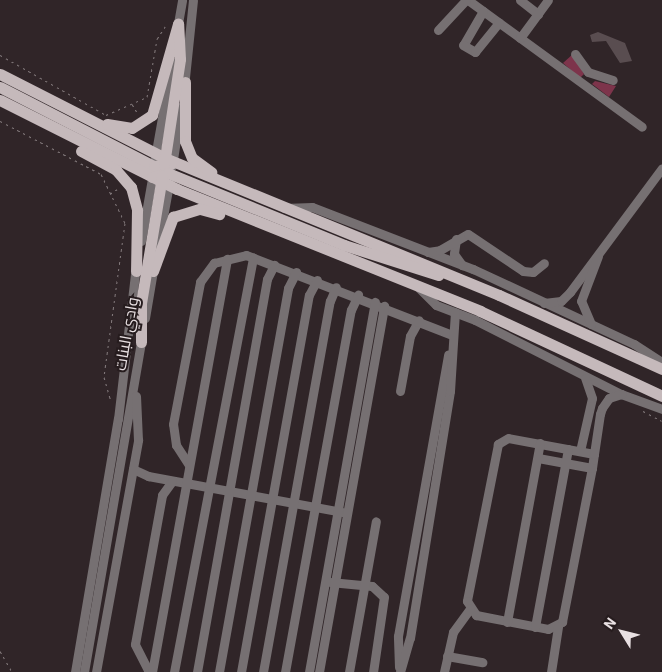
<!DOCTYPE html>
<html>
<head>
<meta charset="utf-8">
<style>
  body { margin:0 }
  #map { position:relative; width:662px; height:672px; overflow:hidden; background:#302528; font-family:Roboto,Cairo,sans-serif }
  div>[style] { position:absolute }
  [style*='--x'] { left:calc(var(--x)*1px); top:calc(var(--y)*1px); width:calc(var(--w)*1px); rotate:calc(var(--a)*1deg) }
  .green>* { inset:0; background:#7d344b }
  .building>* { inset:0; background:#594d50 }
  .path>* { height:1px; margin-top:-0.5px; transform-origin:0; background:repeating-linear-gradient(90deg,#837a7c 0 2.5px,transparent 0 6.5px) }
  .minor>* { height:9px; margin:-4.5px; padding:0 4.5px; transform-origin:4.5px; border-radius:4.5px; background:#767072 }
  .major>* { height:11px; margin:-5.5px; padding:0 5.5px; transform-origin:5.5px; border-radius:5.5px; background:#c5b9bb }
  span { translate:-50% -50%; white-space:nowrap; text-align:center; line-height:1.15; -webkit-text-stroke:4px #261c1e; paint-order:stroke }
  .street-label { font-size:16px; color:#e8e0e2 }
  .north { position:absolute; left:597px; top:607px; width:50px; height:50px; -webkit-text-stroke:4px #261c1e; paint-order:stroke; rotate:306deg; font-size:14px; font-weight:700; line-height:20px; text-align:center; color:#e8e0e2 }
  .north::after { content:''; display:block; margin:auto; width:18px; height:22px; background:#e8e0e2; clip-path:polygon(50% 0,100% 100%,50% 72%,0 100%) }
</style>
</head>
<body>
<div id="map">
  <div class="green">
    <i style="clip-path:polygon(573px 54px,584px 74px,580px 78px,563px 63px)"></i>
    <i style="clip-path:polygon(595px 81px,616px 86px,609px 97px,592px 84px)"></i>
  </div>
  <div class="building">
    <i style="clip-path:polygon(598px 32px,625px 43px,632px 61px,620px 63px,606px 41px,592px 42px,590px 35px)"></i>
  </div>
  <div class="path">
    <i style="--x:0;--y:55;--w:122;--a:29.5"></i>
    <i style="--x:106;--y:115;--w:45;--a:-23.7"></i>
    <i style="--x:147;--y:97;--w:59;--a:-80.2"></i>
    <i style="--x:157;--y:39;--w:17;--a:-57"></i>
    <i style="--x:132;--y:104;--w:12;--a:59"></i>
    <i style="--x:0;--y:121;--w:114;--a:27.7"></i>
    <i style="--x:101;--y:174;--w:55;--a:63.9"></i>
    <i style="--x:125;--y:223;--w:155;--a:97.8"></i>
    <i style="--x:104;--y:377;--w:25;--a:74"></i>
    <i style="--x:110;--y:194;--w:11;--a:-34"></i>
    <i style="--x:643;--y:411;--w:21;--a:28"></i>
    <i style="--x:0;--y:651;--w:24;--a:60"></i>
  </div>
  <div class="minor">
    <i style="--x:468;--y:0;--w:215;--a:36.1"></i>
    <i style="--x:520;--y:0;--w:23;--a:38"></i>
    <i style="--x:483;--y:11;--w:39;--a:120"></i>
    <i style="--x:463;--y:45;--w:14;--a:30"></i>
    <i style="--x:475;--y:52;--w:38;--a:-51"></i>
    <i style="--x:177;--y:29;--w:29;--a:-80"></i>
    <i style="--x:438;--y:30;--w:41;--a:-47"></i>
    <i style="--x:520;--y:38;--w:47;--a:-53.6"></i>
    <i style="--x:575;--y:54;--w:22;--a:54"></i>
    <i style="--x:588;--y:72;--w:26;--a:18"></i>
    <i style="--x:184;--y:87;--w:87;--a:-84.1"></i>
    <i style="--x:155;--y:157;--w:97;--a:-79.9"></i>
    <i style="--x:172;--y:166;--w:60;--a:-81.3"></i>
    <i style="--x:284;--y:208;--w:28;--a:-2"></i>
    <i style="--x:312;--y:207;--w:173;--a:21.1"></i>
    <i style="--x:473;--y:269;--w:178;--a:25"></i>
    <i style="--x:634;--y:344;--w:33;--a:33"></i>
    <i style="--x:456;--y:239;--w:15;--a:98"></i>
    <i style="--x:454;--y:254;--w:14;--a:54"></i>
    <i style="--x:141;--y:241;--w:69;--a:-80"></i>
    <i style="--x:157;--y:249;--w:71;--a:-79.5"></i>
    <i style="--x:428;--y:252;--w:12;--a:-9"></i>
    <i style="--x:440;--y:250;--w:32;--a:-30"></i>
    <i style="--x:468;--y:234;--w:66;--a:33.9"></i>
    <i style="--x:523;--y:271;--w:10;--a:6"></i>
    <i style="--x:533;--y:272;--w:14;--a:-39"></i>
    <i style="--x:417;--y:286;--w:27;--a:45"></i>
    <i style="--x:436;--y:305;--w:42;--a:21"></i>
    <i style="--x:475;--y:320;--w:164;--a:26.9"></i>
    <i style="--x:621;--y:394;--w:44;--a:20.1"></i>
    <i style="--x:544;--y:303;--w:17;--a:-7"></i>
    <i style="--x:561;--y:301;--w:13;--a:-45"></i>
    <i style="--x:570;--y:292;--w:154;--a:-53.4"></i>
    <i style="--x:145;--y:318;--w:54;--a:-80.4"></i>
    <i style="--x:591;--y:324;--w:25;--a:-113"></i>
    <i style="--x:581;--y:301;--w:48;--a:-69.3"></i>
    <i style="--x:400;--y:391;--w:56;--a:-79.7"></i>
    <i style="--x:410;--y:336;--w:18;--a:-61"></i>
    <i style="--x:580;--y:451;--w:54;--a:-77.2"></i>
    <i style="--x:592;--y:398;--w:21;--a:-109"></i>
    <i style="--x:594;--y:454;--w:87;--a:-169.5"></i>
    <i style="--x:508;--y:438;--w:12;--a:149"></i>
    <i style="--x:498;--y:444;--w:160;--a:101.2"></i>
    <i style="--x:467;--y:601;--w:17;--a:57"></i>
    <i style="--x:476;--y:615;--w:73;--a:11"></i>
    <i style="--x:548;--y:629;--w:16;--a:-27"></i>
    <i style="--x:562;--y:622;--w:157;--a:-79"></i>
    <i style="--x:592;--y:468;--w:14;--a:-82"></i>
    <i style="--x:594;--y:454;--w:40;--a:-81.5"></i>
    <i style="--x:600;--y:414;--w:6;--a:-72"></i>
    <i style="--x:602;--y:408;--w:12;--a:-55"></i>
    <i style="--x:609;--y:398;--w:13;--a:-18"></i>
    <i style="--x:538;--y:458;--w:55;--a:10.5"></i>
    <i style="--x:189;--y:465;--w:24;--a:-123"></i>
    <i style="--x:176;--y:445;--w:21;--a:-98"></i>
    <i style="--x:173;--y:424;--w:145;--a:-79.2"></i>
    <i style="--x:200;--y:282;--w:24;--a:-54"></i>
    <i style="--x:214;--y:263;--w:33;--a:-14"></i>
    <i style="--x:246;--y:255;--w:219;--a:21.2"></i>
    <i style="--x:133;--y:469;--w:17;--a:25"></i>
    <i style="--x:148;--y:476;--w:198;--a:10.5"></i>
    <i style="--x:330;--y:582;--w:42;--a:5.4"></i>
    <i style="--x:372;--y:586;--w:16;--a:43"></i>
    <i style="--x:384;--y:597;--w:76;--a:98.3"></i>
    <i style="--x:507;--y:622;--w:182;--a:-79.6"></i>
    <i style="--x:535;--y:627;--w:181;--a:-79.5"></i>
    <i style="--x:447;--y:656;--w:36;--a:10"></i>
    <i style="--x:399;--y:667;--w:31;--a:-92"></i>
    <i style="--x:398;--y:636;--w:286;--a:-79.9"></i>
    <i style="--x:75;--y:672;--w:257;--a:-80.4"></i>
    <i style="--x:118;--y:419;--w:154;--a:-83.3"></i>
    <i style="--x:84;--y:672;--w:341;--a:-80.2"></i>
    <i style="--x:96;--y:672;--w:236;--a:-79.7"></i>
    <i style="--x:138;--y:440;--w:44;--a:-92.6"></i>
    <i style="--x:149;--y:672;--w:31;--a:-117"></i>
    <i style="--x:135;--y:644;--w:151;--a:-79.7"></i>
    <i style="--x:162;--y:495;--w:17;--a:-54"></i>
    <i style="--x:152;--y:672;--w:420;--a:-79.7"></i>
    <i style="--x:174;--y:672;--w:422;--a:-79.2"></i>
    <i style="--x:197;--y:672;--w:399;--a:-79.9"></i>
    <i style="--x:267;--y:279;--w:16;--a:-63"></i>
    <i style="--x:219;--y:672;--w:390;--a:-79.8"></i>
    <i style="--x:288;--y:288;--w:18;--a:-63"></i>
    <i style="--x:241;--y:672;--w:383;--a:-79.8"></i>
    <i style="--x:309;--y:295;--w:17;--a:-62"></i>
    <i style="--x:263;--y:672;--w:377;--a:-79.8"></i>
    <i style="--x:330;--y:301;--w:15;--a:-67"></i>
    <i style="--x:285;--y:672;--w:368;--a:-79.7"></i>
    <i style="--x:351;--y:310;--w:17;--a:-65"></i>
    <i style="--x:309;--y:672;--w:376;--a:-79.9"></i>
    <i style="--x:319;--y:672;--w:372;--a:-79.9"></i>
    <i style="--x:349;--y:672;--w:153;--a:-79.9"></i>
    <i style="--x:400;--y:672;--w:35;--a:-74"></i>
    <i style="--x:410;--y:638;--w:250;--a:-80.8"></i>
    <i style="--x:450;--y:391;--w:79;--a:-86.4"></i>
    <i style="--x:444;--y:672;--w:41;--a:-77.3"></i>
    <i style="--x:453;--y:632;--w:29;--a:-54"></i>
    <i style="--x:551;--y:672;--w:46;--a:-81.2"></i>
  </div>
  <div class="major">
    <i style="--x:0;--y:74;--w:185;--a:27"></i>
    <i style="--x:165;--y:158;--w:361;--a:22.3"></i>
    <i style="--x:499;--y:295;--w:179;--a:24.4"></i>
    <i style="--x:185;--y:82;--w:59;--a:90"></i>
    <i style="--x:185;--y:141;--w:18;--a:68"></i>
    <i style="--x:192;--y:158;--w:24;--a:36"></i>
    <i style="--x:0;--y:87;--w:173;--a:27.2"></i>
    <i style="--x:154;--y:166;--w:17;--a:-7"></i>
    <i style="--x:0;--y:100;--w:198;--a:26.7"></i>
    <i style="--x:177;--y:189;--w:327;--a:21.9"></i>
    <i style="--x:480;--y:311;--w:201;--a:25"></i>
    <i style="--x:107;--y:124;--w:25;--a:9"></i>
    <i style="--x:132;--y:128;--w:24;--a:-33"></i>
    <i style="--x:152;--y:115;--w:95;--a:-74.1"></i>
    <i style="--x:81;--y:151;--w:40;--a:28"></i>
    <i style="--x:116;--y:170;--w:23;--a:49"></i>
    <i style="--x:131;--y:187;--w:24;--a:75"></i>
    <i style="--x:137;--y:210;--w:61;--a:90.9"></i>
    <i style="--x:164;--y:164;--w:106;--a:-81.3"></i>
    <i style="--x:180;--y:59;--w:35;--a:-93"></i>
    <i style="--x:152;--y:177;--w:16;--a:-14"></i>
    <i style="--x:168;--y:173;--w:190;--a:22.2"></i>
    <i style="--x:344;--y:245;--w:99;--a:17.7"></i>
    <i style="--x:153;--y:271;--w:58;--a:-69.7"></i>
    <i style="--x:173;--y:217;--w:28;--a:-17"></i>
    <i style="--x:200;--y:209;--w:20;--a:15"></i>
    <i style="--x:141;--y:342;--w:39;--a:-90"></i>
    <i style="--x:141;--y:303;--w:129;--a:-80.6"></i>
  </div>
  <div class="street-label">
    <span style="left:127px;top:334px;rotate:-80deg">وادي البنات</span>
  </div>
  <div class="north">N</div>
</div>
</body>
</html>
